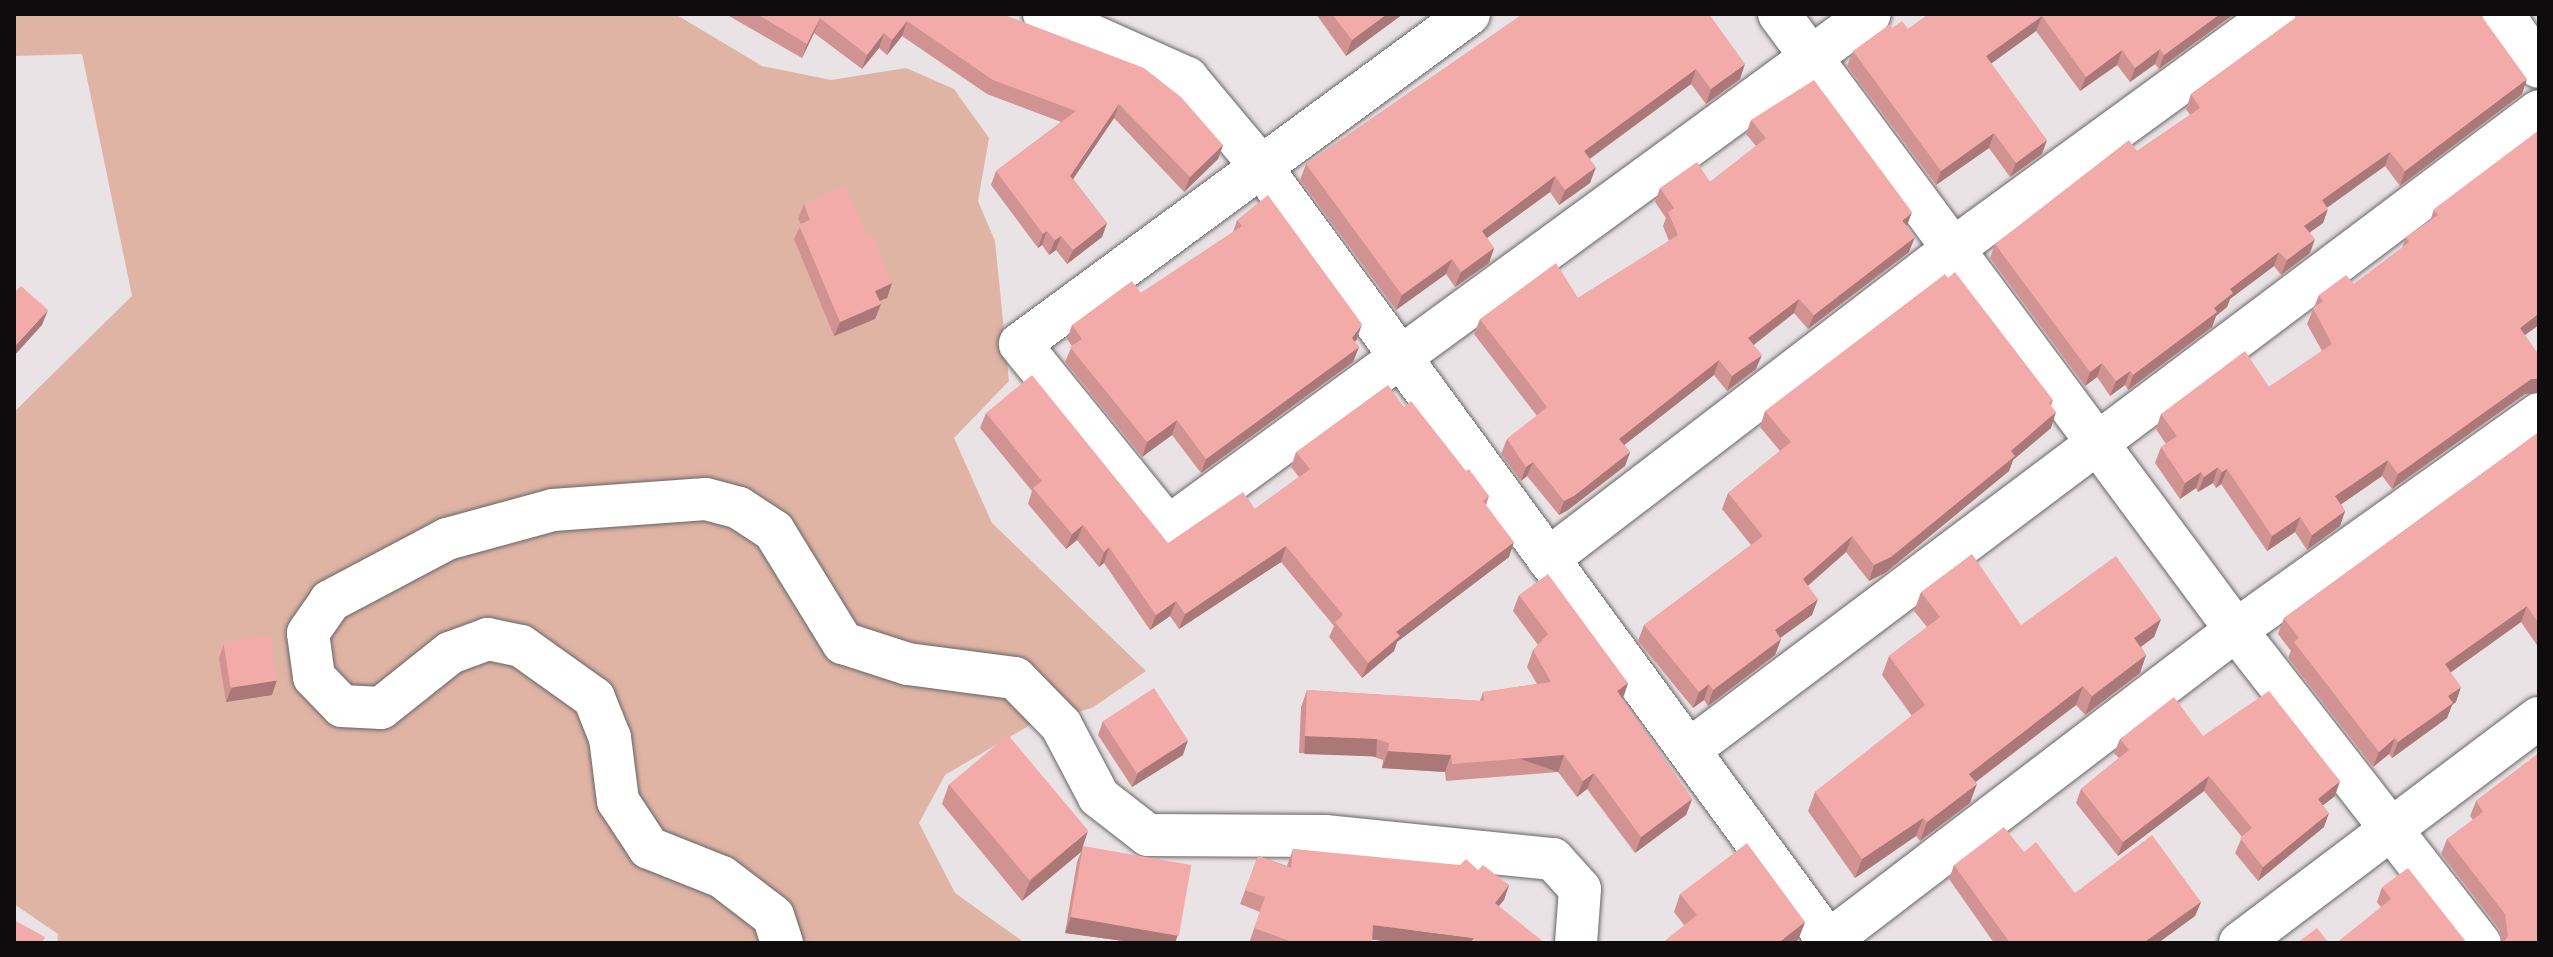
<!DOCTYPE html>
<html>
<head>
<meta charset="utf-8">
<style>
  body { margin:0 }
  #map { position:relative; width:2553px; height:957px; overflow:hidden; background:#eae3e5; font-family:Georgia,serif }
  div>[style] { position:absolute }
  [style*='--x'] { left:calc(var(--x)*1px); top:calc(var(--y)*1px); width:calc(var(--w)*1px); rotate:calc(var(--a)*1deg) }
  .green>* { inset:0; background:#dfb4a5 }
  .roads { filter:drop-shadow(0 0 2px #696465) drop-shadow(0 0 2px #696465) }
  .minor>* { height:42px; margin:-21px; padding:0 21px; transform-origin:21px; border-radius:21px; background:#fff }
  .wall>* { inset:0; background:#d19392 }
  .shaded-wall>* { inset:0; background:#aa7877; transform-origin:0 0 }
  .building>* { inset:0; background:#f3abaa; transform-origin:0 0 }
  span { translate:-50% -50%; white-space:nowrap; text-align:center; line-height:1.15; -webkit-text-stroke:7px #fff; paint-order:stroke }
  .frame { position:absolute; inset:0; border:16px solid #0e0c0d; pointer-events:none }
</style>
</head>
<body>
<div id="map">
  <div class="green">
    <i style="clip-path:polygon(14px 14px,675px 14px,762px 66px,831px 80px,906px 68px,954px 89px,989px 138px,978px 201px,995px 241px,1009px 381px,954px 438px,992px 523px,1146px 671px,1092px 708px,1030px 725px,945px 775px,919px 823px,955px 893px,1025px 943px,57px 943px,58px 934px,14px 904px,14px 412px,132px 296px,82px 54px,14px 56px)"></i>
  </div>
  <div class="roads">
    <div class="minor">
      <i style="--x:1044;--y:14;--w:157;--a:24.1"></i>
      <i style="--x:1187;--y:78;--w:112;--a:50.1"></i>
      <i style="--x:1259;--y:164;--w:966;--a:53.76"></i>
      <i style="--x:1469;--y:14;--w:557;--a:143.69"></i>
      <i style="--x:1020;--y:344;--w:235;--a:51"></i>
      <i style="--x:1168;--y:527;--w:869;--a:-36.16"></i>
      <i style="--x:1779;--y:14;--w:767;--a:53.43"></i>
      <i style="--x:2236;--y:630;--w:397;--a:52.1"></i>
      <i style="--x:2503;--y:14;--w:64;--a:55.8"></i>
      <i style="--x:1548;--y:559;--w:511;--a:-37.45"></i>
      <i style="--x:1954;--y:248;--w:397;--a:-36.1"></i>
      <i style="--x:1689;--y:750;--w:1063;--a:-36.93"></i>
      <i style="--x:782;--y:943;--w:28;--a:-108"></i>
      <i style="--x:773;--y:916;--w:64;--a:-142.6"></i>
      <i style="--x:722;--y:877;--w:79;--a:-158.3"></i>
      <i style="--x:649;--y:848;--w:56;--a:-123.4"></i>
      <i style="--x:618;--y:801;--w:64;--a:-97.2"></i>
      <i style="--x:610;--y:738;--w:43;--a:-111.8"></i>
      <i style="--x:594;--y:698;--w:90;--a:-144.5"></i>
      <i style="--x:521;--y:646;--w:34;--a:-168"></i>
      <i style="--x:488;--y:639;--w:40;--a:159.8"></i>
      <i style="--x:450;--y:653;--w:88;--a:141.4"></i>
      <i style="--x:381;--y:708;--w:39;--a:-177"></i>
      <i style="--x:342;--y:706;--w:40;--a:-134"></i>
      <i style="--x:314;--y:677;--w:44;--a:-97.8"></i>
      <i style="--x:308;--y:633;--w:39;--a:-55"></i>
      <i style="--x:330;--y:601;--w:132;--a:-27.9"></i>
      <i style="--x:447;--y:539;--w:110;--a:-15.3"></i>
      <i style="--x:553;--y:510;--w:153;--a:-4.1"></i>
      <i style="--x:706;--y:499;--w:34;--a:15"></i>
      <i style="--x:739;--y:508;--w:42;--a:33.3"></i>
      <i style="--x:774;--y:531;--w:132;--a:58.4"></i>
      <i style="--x:843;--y:643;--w:68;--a:17.9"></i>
      <i style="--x:908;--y:664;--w:108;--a:7.5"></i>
      <i style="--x:1015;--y:678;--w:66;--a:45.6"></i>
      <i style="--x:1061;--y:725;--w:81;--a:62.2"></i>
      <i style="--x:1099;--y:797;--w:62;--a:37.8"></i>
      <i style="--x:1148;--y:835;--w:177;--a:0.3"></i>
      <i style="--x:1325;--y:836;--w:229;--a:5.8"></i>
      <i style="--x:1553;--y:859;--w:40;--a:48"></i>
      <i style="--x:1580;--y:889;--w:54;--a:94.2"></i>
      <i style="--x:1826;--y:943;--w:516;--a:-37.36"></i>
      <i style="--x:2236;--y:630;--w:372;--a:-35.5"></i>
      <i style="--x:2240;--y:943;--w:374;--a:-37"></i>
    </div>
  </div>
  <div class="wall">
    <i style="clip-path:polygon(730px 14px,1002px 14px,1223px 145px,1218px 159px,1184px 192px,1114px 118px,1073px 179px,1107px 223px,1102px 237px,1067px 264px,1056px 250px,1049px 255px,1042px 245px,1038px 248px,991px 185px,996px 171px,1061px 122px,987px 94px,902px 36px,887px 55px,879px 48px,862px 69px,814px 33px,802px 58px,729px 16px)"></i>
    <i style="clip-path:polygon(1316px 14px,1403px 14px,1346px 56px)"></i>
    <i style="clip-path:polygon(1523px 14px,1740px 79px,1706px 104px,1691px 84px,1590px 159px,1590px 183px,1559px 205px,1550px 192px,1487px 238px,1494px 248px,1489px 263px,1455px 287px,1446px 274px,1396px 310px,1300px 180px,1306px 164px)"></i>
    <i style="clip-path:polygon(1929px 14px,2234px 14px,2159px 69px,2155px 64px,2130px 82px,2117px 65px,2080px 91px,2036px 31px,1991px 63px,2042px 154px,2010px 177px,1989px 148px,1936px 185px,1847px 66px,1853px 51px,1892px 28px,1908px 29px)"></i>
    <i style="clip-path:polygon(2294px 19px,2522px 94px,2400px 186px,2385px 166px,2327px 207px,2323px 223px,2310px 232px,2310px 253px,2281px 275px,2274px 266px,2230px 299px,2227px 307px,2216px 316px,2212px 327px,2128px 390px,2125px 385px,2110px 396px,2097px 377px,2085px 386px,1990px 258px,1995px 244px,2137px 151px,2190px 115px,2186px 109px,2191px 94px)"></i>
    <i style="clip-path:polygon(1751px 120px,1906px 227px,1909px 252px,1808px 329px,1794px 313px,1754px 345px,1756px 369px,1727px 391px,1714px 375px,1624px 445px,1630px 452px,1625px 466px,1568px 510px,1559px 515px,1527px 476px,1521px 481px,1501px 454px,1507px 439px,1537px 416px,1474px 334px,1480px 319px,1578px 298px,1669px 241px,1663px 226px,1666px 218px,1655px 202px,1660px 188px,1710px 182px,1756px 146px,1746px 134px)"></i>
    <i style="clip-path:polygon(804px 204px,867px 236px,892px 283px,887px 298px,879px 301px,881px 304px,875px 319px,834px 336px,794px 239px,801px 224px,798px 219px)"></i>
    <i style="clip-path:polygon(2434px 209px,2525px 335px,2525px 394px,2392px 489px,2382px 476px,2341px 504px,2345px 511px,2340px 526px,2307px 550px,2295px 532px,2267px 551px,2221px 484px,2216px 488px,2213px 483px,2198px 492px,2196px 488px,2180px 499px,2155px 463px,2161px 447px,2166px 444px,2156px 429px,2161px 414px,2269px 387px,2322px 351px,2307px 324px,2319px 295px,2354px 284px,2402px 248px,2406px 237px,2430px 221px)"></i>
    <i style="clip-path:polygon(1237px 220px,1357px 339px,1355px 342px,1359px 347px,1353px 362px,1201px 473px,1172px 435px,1142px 457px,1065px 362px,1072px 346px,1067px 339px,1072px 325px,1141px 293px,1233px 232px)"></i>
    <i style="clip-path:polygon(2053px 400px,2051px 406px,2051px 428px,2013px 460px,2009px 471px,1885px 573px,1869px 581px,1846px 552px,1808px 586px,1812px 615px,1780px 638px,1781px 639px,1775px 655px,1708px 706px,1704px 700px,1693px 708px,1638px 641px,1644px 625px,1751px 545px,1722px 509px,1728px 493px,1780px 451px,1760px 427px,1765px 411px)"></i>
    <i style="clip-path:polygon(1404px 407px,1489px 496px,1486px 505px,1509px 557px,1397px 642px,1394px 651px,1362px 678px,1329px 637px,1334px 626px,1281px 562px,1179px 629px,1170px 616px,1150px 630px,1104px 563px,1099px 567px,1077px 540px,1066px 549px,1028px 504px,1032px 491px,980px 428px,986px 413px,1168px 543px,1255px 509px,1299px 477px,1291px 467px,1296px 452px)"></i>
    <i style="clip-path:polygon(2539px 432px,2539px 648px,2521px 622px,2451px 672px,2456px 702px,2452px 705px,2447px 718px,2392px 758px,2389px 754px,2373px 767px,2288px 658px,2291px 651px,2278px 634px,2284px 618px)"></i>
    <i style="clip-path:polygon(1921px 592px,2021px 625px,2161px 619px,2154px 637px,2141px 647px,2146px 655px,2140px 673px,2085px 715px,2076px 705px,1976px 782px,1970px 803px,1920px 841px,1916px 836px,1855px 878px,1808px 811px,1815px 792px,1912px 716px,1882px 675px,1889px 656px,1927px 627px,1914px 611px)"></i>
    <i style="clip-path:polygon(1519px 595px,1628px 683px,1623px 699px,1692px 799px,1686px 815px,1635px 853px,1587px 789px,1577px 797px,1558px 772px,1446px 781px,1445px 772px,1382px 768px,1383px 760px,1371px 756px,1299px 753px,1301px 707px,1307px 690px,1480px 701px,1483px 692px,1537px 684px,1527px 667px,1533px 650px,1538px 645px,1513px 611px)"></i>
    <i style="clip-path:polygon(224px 644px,272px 695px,226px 702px,219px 658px)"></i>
    <i style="clip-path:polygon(1103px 721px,1183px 755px,1132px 787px,1098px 735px)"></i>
    <i style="clip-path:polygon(2203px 736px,2335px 796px,2323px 805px,2324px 827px,2258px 881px,2235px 853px,2242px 837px,2204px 791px,2118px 856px,2076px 803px,2081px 789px,2119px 758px,2114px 753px,2120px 739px)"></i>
    <i style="clip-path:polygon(2539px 753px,2539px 943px,2501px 943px,2499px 929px,2441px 854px,2447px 839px,2473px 820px,2470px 816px,2476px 801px)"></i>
    <i style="clip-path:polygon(949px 784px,1083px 846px,1175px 943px,1138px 943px,1065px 933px,1077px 862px,1081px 852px,1022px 901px,942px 804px)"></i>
    <i style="clip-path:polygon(1293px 849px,1478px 870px,1509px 885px,1504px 900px,1498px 906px,1372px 940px,1372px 943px,1249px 943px,1260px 912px,1240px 904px,1258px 856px,1287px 866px)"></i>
    <i style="clip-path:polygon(1954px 865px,2075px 893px,2201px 902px,2195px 916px,2158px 943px,1994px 943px,1949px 879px)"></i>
    <i style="clip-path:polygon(2382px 887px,2467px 943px,2381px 907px,2377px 902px)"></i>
    <i style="clip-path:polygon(1680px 894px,1805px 922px,1798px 940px,1684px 925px,1674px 912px)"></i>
  </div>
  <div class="shaded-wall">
    <i style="clip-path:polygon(1387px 14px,1403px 14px,1346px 56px,1352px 40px)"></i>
    <i style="clip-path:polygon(2220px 14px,2234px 14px,2159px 69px,2164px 55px)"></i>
    <i style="clip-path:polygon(2042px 16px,2036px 31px,1981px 71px,1986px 56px)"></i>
    <i style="clip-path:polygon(820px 18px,814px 33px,802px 58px,807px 44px)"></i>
    <i style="clip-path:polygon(907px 21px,902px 36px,887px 55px,892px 40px)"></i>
    <i style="clip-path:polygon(884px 33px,879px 48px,862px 69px,867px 55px)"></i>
    <i style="clip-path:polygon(2160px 49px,2155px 64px,2130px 82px,2135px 68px)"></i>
    <i style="clip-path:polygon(2122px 50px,2117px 65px,2080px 91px,2086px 77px)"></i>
    <i style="clip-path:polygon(1745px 64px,1740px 79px,1706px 104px,1711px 89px)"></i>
    <i style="clip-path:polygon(1696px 69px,1691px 84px,1578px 167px,1584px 151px)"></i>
    <i style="clip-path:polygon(2527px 79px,2522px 94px,2400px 186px,2405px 171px)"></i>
    <i style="clip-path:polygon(1119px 104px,1114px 118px,1065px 191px,1070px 176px)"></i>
    <i style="clip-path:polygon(1994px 133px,1989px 148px,1936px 185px,1941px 171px)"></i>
    <i style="clip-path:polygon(2047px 140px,2042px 154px,2010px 177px,2016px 163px)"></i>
    <i style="clip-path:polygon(1223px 145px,1218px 159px,1184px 192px,1190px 177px)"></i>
    <i style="clip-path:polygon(2390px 152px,2385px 166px,2317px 215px,2322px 200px)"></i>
    <i style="clip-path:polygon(1596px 167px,1590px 183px,1559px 205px,1565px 190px)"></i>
    <i style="clip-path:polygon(1555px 176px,1550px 192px,1476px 246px,1482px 231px)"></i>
    <i style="clip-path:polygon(2328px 209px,2323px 223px,2299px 240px,2304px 226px)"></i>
    <i style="clip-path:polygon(1912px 212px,1907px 226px,1902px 221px)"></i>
    <i style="clip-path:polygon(1107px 223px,1102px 237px,1067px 264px,1073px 250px)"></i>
    <i style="clip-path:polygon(1047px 231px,1042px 245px,1038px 248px,1043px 234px)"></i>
    <i style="clip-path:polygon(1061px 236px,1056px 250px,1049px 255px,1055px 240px)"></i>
    <i style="clip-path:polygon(1915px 237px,1909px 252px,1808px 329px,1814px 315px)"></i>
    <i style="clip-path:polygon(2315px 239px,2310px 253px,2281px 275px,2287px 260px)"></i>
    <i style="clip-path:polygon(1494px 248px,1489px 263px,1455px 287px,1461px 272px)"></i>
    <i style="clip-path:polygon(2279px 252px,2274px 266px,2230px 299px,2227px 307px,2216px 316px,2212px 327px,2128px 390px,2133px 375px,2230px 289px)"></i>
    <i style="clip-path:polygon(1452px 259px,1446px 274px,1396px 310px,1402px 295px)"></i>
    <i style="clip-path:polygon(892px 283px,887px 298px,870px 305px,875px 291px)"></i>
    <i style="clip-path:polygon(1799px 299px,1794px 313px,1743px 353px,1748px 338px)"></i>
    <i style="clip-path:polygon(881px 304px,875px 319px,834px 336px,840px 322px)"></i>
    <i style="clip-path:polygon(48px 310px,42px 325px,14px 356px,14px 347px)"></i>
    <i style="clip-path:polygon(2539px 313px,2539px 325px,2514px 343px,2520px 328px)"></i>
    <i style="clip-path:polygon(1362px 324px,1357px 339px,1347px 353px,1352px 338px)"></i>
    <i style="clip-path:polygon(1359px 347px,1353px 362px,1201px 473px,1206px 459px)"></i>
    <i style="clip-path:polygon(1762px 355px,1756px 369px,1727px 391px,1732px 376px)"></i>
    <i style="clip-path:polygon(1719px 360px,1714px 375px,1614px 453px,1619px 439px)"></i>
    <i style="clip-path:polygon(2102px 363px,2097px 377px,2085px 386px,2090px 372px)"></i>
    <i style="clip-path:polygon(2130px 371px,2125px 385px,2110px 396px,2116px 381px)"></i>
    <i style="clip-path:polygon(2539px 378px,2539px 393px,2525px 394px,2392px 489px,2398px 474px,2531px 379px)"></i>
    <i style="clip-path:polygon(2056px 412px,2051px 428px,2013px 460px,2009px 471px,1885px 573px,1869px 581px,1874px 565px)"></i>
    <i style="clip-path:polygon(1177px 420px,1172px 435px,1142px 457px,1147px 442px)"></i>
    <i style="clip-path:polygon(1630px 452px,1625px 466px,1568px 510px,1559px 515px,1564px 501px)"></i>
    <i style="clip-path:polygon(2388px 460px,2382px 476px,2330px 512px,2335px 496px)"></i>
    <i style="clip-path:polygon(1533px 462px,1527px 476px,1521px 481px,1526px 467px)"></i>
    <i style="clip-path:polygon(2218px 467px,2213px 483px,2198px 492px,2204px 477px)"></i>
    <i style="clip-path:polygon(2227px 469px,2221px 484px,2216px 488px,2222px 472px)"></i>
    <i style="clip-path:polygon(2201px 472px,2196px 488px,2180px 499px,2185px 483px)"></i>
    <i style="clip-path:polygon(2345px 511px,2340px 526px,2307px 550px,2312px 535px)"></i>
    <i style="clip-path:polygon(2300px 517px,2295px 532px,2267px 551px,2272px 536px)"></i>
    <i style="clip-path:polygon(1083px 525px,1077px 540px,1066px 549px,1072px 534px)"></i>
    <i style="clip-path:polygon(1852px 536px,1846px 552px,1797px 595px,1803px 579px)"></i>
    <i style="clip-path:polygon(1514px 542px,1509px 557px,1397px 642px,1394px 651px,1362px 678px,1368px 663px,1396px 632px)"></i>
    <i style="clip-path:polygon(1286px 546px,1281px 562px,1179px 629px,1185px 614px)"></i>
    <i style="clip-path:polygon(1109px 547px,1104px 563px,1099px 567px,1104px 552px)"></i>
    <i style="clip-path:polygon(1818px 599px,1812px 615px,1769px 646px,1775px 630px)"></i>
    <i style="clip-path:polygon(1176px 601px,1170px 616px,1150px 630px,1156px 615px)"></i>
    <i style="clip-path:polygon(2527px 606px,2521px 622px,2440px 680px,2445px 664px)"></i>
    <i style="clip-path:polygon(2161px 619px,2154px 637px,2127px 657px,2134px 638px)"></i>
    <i style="clip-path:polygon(1781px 639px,1775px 655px,1708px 706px,1713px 690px)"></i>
    <i style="clip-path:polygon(2146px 655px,2140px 673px,2085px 715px,2092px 696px)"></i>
    <i style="clip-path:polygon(277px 680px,272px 695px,226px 702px,232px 687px)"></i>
    <i style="clip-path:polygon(1628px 683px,1622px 700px,1617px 691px)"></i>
    <i style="clip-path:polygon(1709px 684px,1704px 700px,1693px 708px,1699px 692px)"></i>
    <i style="clip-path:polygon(2083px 686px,2076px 705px,1962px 792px,1969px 774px)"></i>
    <i style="clip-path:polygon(2461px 687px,2456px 702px,2452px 705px,2447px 718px,2392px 758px,2398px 742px,2448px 696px)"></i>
    <i style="left:1305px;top:736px;width:72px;height:18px;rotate:2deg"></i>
    <i style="clip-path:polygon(2395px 738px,2389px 754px,2373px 767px,2379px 752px)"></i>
    <i style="clip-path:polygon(1188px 740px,1183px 755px,1132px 787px,1138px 773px)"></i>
    <i style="clip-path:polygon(1388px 751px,1451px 755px,1445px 772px,1382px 768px)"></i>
    <i style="left:1564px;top:755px;width:18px;height:112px;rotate:109deg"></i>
    <i style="clip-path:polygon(1594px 773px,1587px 789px,1577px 797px,1583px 781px)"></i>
    <i style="clip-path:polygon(2209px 776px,2204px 791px,2118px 856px,2123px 842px)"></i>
    <i style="clip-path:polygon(2340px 781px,2335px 796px,2313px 813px,2318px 799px)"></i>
    <i style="clip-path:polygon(1977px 784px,1970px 803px,1920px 841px,1927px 822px)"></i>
    <i style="clip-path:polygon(1692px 799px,1686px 815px,1635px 853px,1641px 837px)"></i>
    <i style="clip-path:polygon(2329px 813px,2324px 827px,2258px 881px,2263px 867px)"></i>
    <i style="clip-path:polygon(1923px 818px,1916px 836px,1855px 878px,1862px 859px)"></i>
    <i style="clip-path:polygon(1088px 831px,1081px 852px,1022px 901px,1030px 881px)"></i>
    <i style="clip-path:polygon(1509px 885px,1504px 900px,1489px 918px,1495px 903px)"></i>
    <i style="clip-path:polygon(2201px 902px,2195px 916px,2158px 943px,2143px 943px)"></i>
    <i style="clip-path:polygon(1071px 917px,1179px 932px,1175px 943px,1138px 943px,1065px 933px)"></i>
    <i style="clip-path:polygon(1805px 922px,1798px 940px,1794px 943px,1778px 943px)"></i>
    <i style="clip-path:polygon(1373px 925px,1474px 938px,1472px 943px,1396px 943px,1368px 939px)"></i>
  </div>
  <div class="building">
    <i style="clip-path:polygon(757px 14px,1002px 14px,1144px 68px,1181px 97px,1223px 145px,1190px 177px,1119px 104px,1070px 176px,1107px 223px,1073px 250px,1061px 236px,1055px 240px,1047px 231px,1043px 234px,996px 171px,1076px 111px,993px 80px,907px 21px,892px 40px,884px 33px,867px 55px,820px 18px,807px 44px)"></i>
    <i style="clip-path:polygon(1332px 14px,1387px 14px,1352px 40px)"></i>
    <i style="clip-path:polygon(1523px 14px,1709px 14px,1745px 64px,1711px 89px,1696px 69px,1584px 151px,1596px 167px,1565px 190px,1555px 176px,1482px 231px,1494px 248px,1461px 272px,1452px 259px,1402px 295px,1306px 164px)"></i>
    <i style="clip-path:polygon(1929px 14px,2220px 14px,2164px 55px,2160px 49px,2135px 68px,2122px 50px,2086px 77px,2042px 16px,1986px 56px,2047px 140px,2016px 163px,1994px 133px,1941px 171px,1853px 51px,1890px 24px,1892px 28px,1902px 21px,1908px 29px)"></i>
    <i style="clip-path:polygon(2297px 14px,2480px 14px,2527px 79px,2405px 171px,2390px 152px,2322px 200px,2328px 209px,2304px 226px,2315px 239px,2287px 260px,2279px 252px,2230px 289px,2233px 293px,2214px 308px,2217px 312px,2133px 375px,2130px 371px,2116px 381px,2102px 363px,2090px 372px,1995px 244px,2129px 140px,2137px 151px,2200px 108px,2191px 94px,2294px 19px)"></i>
    <i style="clip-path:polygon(1814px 80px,1912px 212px,1902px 221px,1915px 237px,1814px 315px,1799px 299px,1748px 338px,1762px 355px,1732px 376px,1719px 360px,1619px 439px,1630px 452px,1574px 496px,1564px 501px,1533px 462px,1526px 467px,1507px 439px,1547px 407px,1480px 319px,1556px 263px,1578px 298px,1678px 235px,1668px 212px,1674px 208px,1660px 188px,1697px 162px,1710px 182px,1766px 138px,1751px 120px)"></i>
    <i style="clip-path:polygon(2539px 130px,2539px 313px,2520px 328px,2539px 355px,2539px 378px,2531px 379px,2398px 474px,2388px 460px,2335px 496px,2345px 511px,2312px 535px,2300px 517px,2272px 536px,2227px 469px,2222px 472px,2218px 467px,2204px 477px,2201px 472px,2185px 483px,2161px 447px,2177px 436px,2161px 414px,2245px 351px,2269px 387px,2332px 344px,2313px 308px,2323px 301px,2319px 295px,2346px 275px,2354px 284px,2409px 242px,2406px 237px,2438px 215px,2434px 209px)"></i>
    <i style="clip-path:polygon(845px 186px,867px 236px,872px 234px,892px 283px,875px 291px,881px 304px,840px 322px,799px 225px,810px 220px,804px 204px)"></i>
    <i style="clip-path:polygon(1268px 195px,1362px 324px,1352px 338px,1359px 347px,1206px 459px,1177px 420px,1147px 442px,1070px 347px,1082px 339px,1072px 325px,1132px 281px,1141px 293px,1242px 226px,1237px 220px)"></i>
    <i style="clip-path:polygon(1955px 272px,2053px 400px,2049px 403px,2056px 412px,2011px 451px,2015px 456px,1891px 557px,1874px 565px,1852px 536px,1803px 579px,1818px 599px,1775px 630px,1781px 639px,1713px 690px,1709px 684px,1699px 692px,1644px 625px,1763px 536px,1728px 493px,1791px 442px,1765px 411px,1945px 274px,1948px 278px)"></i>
    <i style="clip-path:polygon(21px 286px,48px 310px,14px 347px,14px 293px)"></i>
    <i style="clip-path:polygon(1032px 375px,1168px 543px,1243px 492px,1255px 509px,1310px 469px,1296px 452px,1388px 385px,1404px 407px,1411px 401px,1466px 471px,1469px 469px,1489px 496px,1483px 501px,1514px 542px,1396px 632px,1400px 636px,1368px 663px,1335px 622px,1343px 615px,1286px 546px,1185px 614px,1176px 601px,1156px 615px,1109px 547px,1104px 552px,1083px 525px,1072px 534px,1033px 488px,1042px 481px,986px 413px)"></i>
    <i style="clip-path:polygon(2539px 432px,2539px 624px,2527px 606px,2445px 664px,2461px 687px,2448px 696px,2453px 703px,2398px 742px,2395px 738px,2379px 752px,2294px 642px,2299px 638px,2284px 618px)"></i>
    <i style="clip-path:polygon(1972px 554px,2021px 625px,2116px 556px,2161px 619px,2134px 638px,2146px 655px,2092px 696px,2083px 686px,1969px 774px,1977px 784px,1927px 822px,1923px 818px,1862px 859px,1815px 792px,1925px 705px,1889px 656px,1940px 617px,1921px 592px)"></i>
    <i style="clip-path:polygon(1548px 574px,1628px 683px,1617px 691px,1692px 799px,1641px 837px,1594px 773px,1583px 781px,1564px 755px,1452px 764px,1451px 755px,1388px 751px,1389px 743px,1377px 739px,1305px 736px,1307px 690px,1484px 701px,1483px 692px,1551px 682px,1533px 650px,1548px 634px,1519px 595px)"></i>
    <i style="left:270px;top:636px;width:45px;height:47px;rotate:81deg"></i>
    <i style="left:1154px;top:688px;width:62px;height:61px;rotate:57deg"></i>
    <i style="clip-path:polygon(2269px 691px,2340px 781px,2318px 799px,2329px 813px,2263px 867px,2240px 838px,2252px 828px,2209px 776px,2123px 842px,2081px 789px,2129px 750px,2120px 739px,2174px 697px,2203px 736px)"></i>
    <i style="left:1008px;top:735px;width:125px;height:77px;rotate:50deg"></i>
    <i style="clip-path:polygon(2539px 753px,2539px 943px,2503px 943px,2508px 936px,2505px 914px,2447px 839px,2483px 812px,2476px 801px)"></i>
    <i style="clip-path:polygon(2004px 827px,2024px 852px,2036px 842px,2075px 893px,2152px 835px,2201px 902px,2143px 943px,2010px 943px,1954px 865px)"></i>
    <i style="clip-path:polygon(1747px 843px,1805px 922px,1778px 943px,1662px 943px,1697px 915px,1680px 894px)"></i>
    <i style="left:1083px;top:846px;width:110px;height:72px;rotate:10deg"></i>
    <i style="clip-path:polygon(1293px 849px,1460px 865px,1466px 859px,1478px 870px,1483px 865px,1509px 885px,1495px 903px,1545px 943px,1470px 943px,1474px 938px,1373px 925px,1372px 943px,1295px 943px,1254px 928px,1265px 897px,1245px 890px,1258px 856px,1291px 868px)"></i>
    <i style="clip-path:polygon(2408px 868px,2467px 943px,2336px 943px,2391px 899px,2382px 887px)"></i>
    <i style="clip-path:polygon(14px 920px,45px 937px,42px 943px,14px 943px)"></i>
    <i style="clip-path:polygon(2317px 928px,2329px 943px,2297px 943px)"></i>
  </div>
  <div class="frame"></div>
</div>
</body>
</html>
